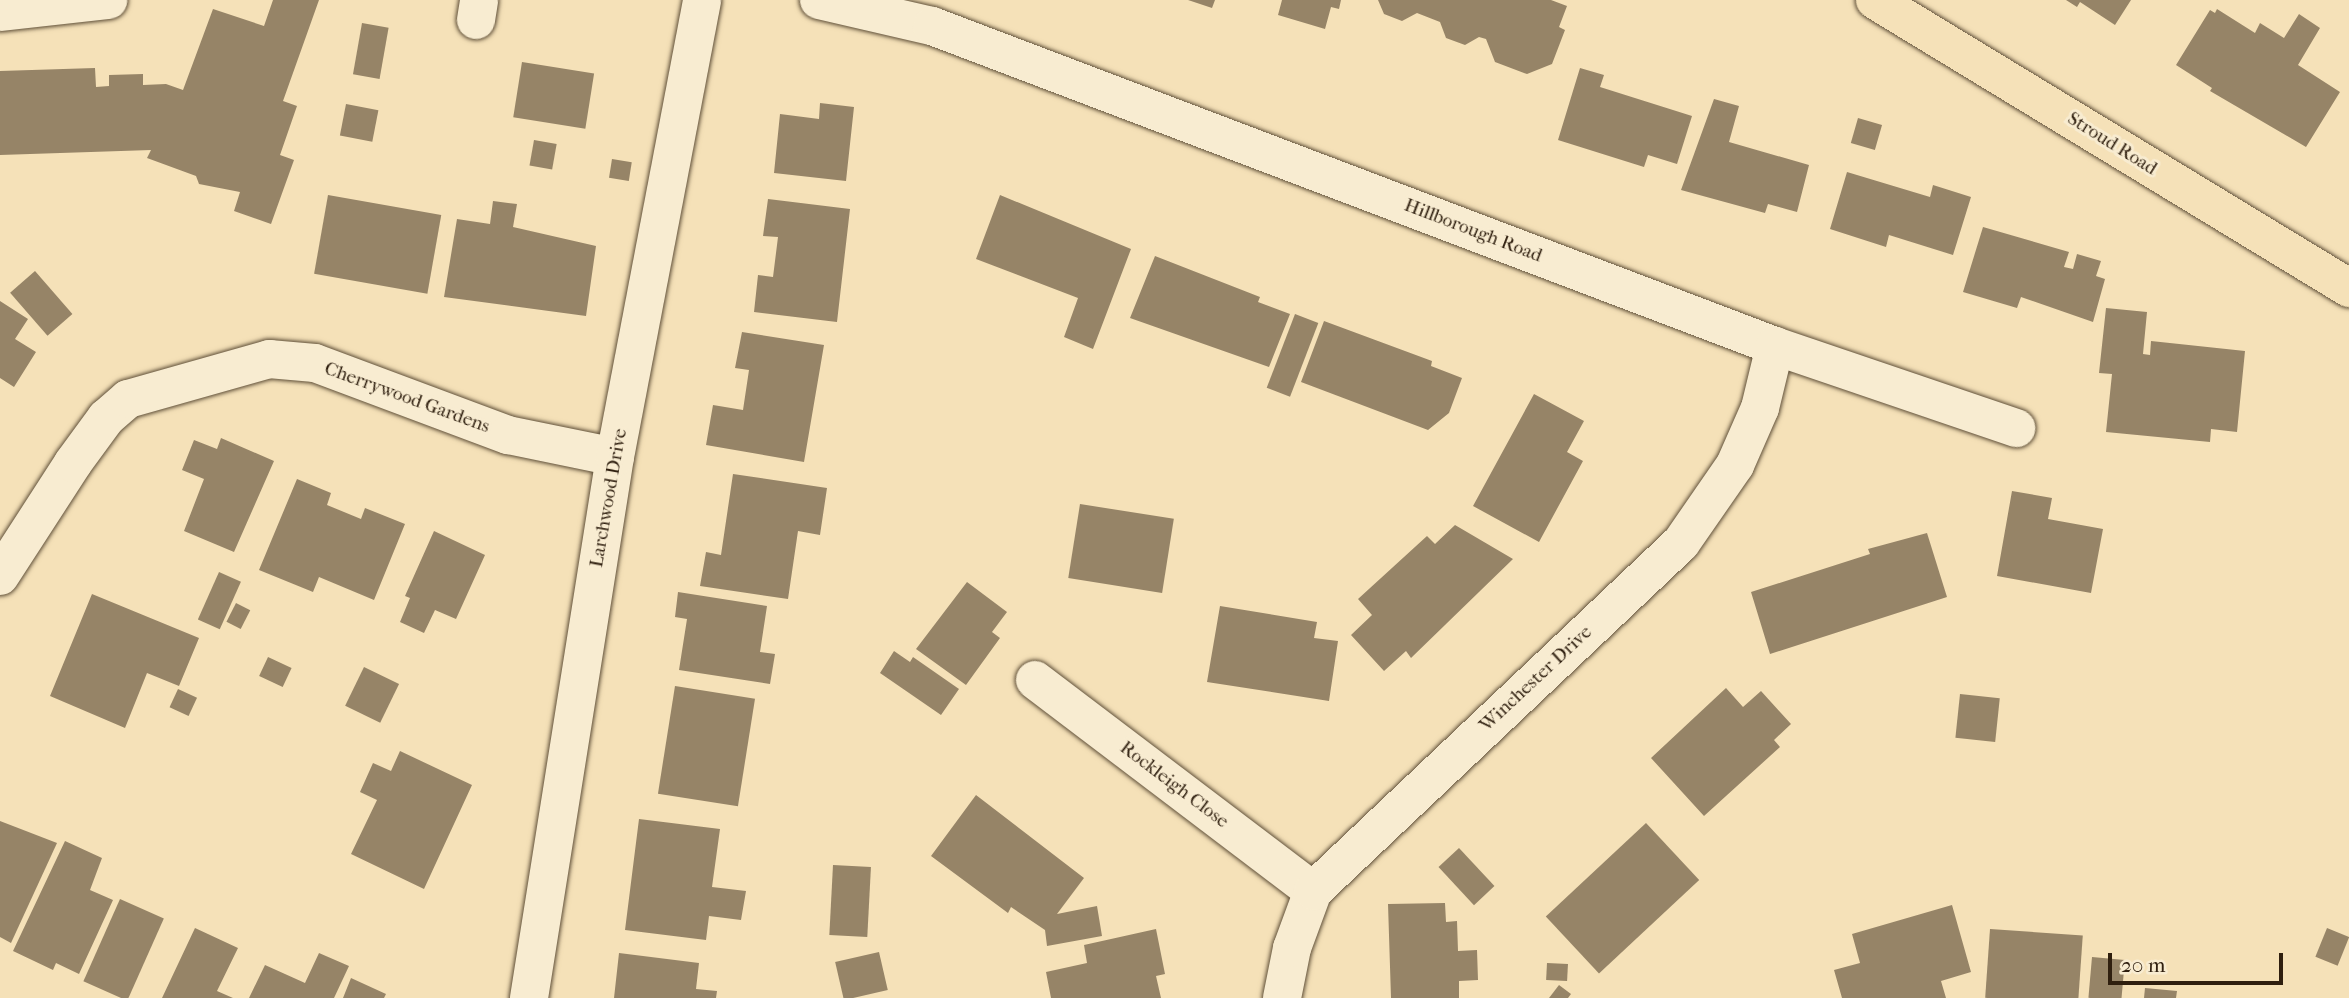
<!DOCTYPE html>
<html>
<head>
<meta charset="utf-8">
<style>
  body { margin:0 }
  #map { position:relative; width:2349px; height:998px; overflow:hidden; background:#f5e1b8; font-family:"IM FELL French Canon",serif }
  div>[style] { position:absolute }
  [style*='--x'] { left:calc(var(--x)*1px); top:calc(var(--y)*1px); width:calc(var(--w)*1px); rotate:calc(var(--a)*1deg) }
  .building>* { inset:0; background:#968467; transform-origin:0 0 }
  .roads { filter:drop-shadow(0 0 2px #605039) drop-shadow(0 0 2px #605039) }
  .minor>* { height:38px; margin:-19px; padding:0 19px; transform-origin:19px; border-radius:19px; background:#f8ecd1 }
  .major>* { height:38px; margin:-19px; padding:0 19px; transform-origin:19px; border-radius:19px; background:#f5e1b8 }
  span { translate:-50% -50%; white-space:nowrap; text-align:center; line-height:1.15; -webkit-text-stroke:6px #f8ecd1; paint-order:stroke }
  .street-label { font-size:19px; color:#2f1f0f }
  .scale { position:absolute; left:2108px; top:953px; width:175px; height:32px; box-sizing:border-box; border:4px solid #2f1f0f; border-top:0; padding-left:9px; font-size:21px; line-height:24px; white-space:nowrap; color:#2f1f0f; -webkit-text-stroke:5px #f8ecd1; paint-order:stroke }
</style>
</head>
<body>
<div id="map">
  <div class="building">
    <i style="clip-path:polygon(273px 0,319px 0,283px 101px,297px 106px,280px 155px,294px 160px,271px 224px,234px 211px,240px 192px,199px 184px,196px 176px,147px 158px,151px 150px,0 155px,0 71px,95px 68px,96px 87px,109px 86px,109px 75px,143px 74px,143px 85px,166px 84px,183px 90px,213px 9px,264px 26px)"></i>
    <i style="clip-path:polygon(1188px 0,1215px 0,1212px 8px)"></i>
    <i style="clip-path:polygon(1282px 0,1341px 0,1339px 9px,1331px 7px,1325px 29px,1278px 15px)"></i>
    <i style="clip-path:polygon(1378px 0,1551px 0,1567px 6px,1559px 27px,1565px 30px,1552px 64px,1527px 74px,1495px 62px,1486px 39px,1479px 37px,1465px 45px,1446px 38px,1440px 22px,1417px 13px,1402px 21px,1384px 14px)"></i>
    <i style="clip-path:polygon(2066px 0,2131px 0,2115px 25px,2080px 2px,2077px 7px)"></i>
    <i style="clip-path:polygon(2217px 9px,2255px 33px,2260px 23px,2284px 38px,2299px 14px,2320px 28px,2298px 65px,2340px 92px,2306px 147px,2210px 91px,2212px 88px,2176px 65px,2210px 10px,2215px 13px)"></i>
    <i style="left:362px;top:23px;width:27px;height:52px;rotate:10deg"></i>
    <i style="left:522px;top:62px;width:73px;height:56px;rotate:9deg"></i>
    <i style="clip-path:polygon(1580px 68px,1604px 75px,1600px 87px,1692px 116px,1677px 164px,1648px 155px,1644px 167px,1558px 140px)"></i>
    <i style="clip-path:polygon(1714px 99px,1739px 106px,1729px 142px,1809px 165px,1797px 212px,1768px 204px,1765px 213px,1681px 190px)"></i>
    <i style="clip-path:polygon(820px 103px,854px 107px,846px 181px,774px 173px,780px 114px,819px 119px)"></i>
    <i style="left:346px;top:104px;width:33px;height:32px;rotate:11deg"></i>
    <i style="left:1858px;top:118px;width:25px;height:26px;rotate:16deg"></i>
    <i style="left:534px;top:140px;width:23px;height:26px;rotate:10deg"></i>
    <i style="left:612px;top:159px;width:20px;height:19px;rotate:9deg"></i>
    <i style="clip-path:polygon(1847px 172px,1930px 197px,1933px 185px,1971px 197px,1953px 255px,1889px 235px,1886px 247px,1830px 229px)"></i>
    <i style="left:328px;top:195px;width:115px;height:80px;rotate:10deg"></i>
    <i style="clip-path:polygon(1000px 195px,1131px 249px,1093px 349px,1064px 337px,1078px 298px,976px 259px)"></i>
    <i style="clip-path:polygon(768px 199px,850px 209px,837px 322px,754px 312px,758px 275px,773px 277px,778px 237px,763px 236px)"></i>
    <i style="clip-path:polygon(493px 201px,517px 204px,513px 227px,596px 246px,586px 316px,444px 297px,457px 219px,490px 224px)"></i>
    <i style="clip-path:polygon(1983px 227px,2069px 252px,2064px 267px,2073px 269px,2077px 254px,2101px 261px,2096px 276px,2105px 279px,2093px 322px,2021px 297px,2017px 308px,1963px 292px)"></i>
    <i style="clip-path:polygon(1155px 256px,1260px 297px,1258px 302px,1290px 314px,1269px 367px,1130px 318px)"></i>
    <i style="left:35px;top:271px;width:57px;height:33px;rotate:49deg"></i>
    <i style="clip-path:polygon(0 301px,28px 319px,15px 339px,36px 352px,14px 387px,0 378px)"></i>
    <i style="clip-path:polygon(2106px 308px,2147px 312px,2143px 354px,2150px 355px,2151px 341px,2245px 351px,2237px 432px,2211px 429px,2210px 442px,2106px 432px,2112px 374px,2099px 373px)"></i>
    <i style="left:1295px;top:314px;width:25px;height:79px;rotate:21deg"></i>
    <i style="clip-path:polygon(1324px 321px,1432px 361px,1431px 366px,1462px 378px,1449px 413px,1428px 430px,1301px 382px)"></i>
    <i style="clip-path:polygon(742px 332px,824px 345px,804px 462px,706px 445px,713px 405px,743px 410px,749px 370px,735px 368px)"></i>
    <i style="clip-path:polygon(1534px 394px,1584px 421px,1567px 452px,1583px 461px,1539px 542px,1473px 506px)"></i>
    <i style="clip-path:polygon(221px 438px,274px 461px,234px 552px,184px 531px,204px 479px,182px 470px,194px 440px,217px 449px)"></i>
    <i style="clip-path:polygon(733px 474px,827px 488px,820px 535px,798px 531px,788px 599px,700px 586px,706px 552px,721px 555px)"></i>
    <i style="clip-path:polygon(297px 479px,331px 493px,327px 505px,361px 519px,365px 508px,405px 524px,374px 600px,319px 577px,313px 592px,259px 570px)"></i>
    <i style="clip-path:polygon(2012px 491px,2052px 498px,2048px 519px,2103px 529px,2091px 593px,1997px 576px)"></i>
    <i style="left:1080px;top:504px;width:95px;height:75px;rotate:9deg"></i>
    <i style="clip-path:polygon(1455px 525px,1513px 559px,1411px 658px,1406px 651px,1384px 671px,1351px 635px,1372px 615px,1358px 599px,1427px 536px,1435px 544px)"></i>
    <i style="clip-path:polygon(434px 531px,485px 555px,456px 619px,435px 610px,424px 633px,400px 622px,410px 598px,405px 596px)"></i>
    <i style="clip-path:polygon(1927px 533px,1947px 597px,1770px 654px,1751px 592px,1870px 554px,1868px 549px)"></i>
    <i style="left:219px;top:572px;width:24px;height:52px;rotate:24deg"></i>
    <i style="clip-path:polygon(967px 582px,1007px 612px,992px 632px,1000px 638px,966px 685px,916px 649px)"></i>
    <i style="clip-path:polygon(678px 592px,767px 606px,760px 652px,775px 654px,770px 684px,679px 670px,687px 619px,675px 617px)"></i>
    <i style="clip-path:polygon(92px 594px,199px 638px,179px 686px,147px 673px,125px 728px,50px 696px)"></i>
    <i style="left:236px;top:603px;width:16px;height:21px;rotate:27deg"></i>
    <i style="clip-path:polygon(1220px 606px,1317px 622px,1314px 638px,1338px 641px,1329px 701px,1207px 682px)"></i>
    <i style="clip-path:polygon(894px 651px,910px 662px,913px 657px,959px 689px,941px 715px,880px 673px)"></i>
    <i style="left:268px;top:657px;width:26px;height:21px;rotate:25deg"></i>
    <i style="left:364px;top:667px;width:39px;height:43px;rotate:26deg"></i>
    <i style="left:675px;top:686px;width:81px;height:109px;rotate:9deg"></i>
    <i style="clip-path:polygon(1726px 688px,1743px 707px,1761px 691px,1791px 724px,1774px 740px,1780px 747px,1704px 816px,1651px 758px)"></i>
    <i style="left:178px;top:689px;width:21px;height:20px;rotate:25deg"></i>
    <i style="left:1960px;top:694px;width:40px;height:44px;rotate:6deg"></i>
    <i style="clip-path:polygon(400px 751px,472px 785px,424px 889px,351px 854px,377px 800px,360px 792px,373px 763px,391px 771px)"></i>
    <i style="clip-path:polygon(976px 795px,1084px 878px,1057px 914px,1097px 906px,1102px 936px,1047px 946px,1045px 930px,1011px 907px,1008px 913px,931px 856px)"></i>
    <i style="clip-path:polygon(639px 819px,720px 829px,712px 887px,746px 891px,741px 920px,709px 916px,706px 940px,625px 930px)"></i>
    <i style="clip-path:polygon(0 821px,57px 843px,11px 943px,0 937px)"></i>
    <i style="left:1646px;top:823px;width:78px;height:137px;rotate:47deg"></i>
    <i style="clip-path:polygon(65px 841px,102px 858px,90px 890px,113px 900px,79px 974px,56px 963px,53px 970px,13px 951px)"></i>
    <i style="left:1459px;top:848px;width:52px;height:28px;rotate:47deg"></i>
    <i style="left:833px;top:865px;width:38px;height:70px;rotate:3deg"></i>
    <i style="left:120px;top:899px;width:48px;height:90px;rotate:24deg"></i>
    <i style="clip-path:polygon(1445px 903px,1446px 922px,1457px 921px,1458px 951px,1477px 950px,1478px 980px,1459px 981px,1459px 998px,1391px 998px,1388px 904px)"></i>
    <i style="clip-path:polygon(1952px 905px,1971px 972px,1941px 981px,1946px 998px,1842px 998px,1834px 970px,1860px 963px,1852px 934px)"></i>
    <i style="clip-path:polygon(195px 928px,238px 948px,217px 991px,233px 998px,162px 998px)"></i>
    <i style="left:2327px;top:928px;width:24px;height:31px;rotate:22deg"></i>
    <i style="clip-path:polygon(1156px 929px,1165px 974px,1156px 976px,1161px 998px,1051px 998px,1046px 972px,1087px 963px,1084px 945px)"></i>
    <i style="left:1990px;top:929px;width:93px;height:69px;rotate:4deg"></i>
    <i style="left:879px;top:952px;width:39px;height:45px;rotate:77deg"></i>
    <i style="clip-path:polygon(319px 953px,349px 966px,334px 998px,249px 998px,265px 965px,305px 983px)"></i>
    <i style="clip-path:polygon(619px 953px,699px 963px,696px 989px,717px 991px,716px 998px,614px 998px)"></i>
    <i style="left:2092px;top:957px;width:33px;height:41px;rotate:5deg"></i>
    <i style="left:1547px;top:963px;width:21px;height:17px;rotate:3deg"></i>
    <i style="clip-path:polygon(351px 978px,386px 994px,384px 998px,343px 998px)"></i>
    <i style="clip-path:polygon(1559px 985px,1571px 994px,1568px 998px,1549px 998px)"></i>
    <i style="clip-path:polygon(2145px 988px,2177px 991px,2176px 998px,2144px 998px)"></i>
  </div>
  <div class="roads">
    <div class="minor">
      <i style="--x:819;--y:0;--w:116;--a:13"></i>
      <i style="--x:932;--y:26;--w:902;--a:20.79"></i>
      <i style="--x:1775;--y:346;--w:255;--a:18.8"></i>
      <i style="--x:0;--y:12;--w:109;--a:-6.3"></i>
      <i style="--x:476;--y:20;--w:20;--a:-81"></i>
      <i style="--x:0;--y:576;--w:135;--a:-57.1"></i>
      <i style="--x:73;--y:463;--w:56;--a:-53.7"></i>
      <i style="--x:106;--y:418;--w:29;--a:-41"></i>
      <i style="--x:128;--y:399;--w:147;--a:-15.8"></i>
      <i style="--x:269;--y:359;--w:46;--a:5"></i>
      <i style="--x:315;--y:363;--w:206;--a:20.5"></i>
      <i style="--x:508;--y:435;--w:109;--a:11.6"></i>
      <i style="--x:1035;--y:680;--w:349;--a:37.2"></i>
      <i style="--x:529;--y:998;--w:548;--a:-80.97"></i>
      <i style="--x:615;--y:457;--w:465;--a:-79.2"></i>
      <i style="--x:1282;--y:998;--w:51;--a:-78.7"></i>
      <i style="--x:1292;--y:948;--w:61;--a:-69.8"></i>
      <i style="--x:1313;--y:891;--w:506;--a:-43.4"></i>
      <i style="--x:1681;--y:543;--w:95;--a:-55.3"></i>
      <i style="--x:1735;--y:465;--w:62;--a:-66.3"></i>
      <i style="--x:1760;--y:408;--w:64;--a:-76.4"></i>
    </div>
    <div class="major">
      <i style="--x:1875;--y:0;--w:555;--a:31.28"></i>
    </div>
  </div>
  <div class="street-label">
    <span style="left:2112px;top:144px;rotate:32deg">Stroud Road</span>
    <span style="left:1473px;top:231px;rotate:21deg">Hillborough Road</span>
    <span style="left:407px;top:398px;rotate:20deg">Cherrywood Gardens</span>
    <span style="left:609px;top:498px;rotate:-80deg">Larchwood Drive</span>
    <span style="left:1536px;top:679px;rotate:-43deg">Winchester Drive</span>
    <span style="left:1174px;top:785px;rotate:37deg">Rockleigh Close</span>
  </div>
  <div class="scale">20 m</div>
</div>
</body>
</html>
